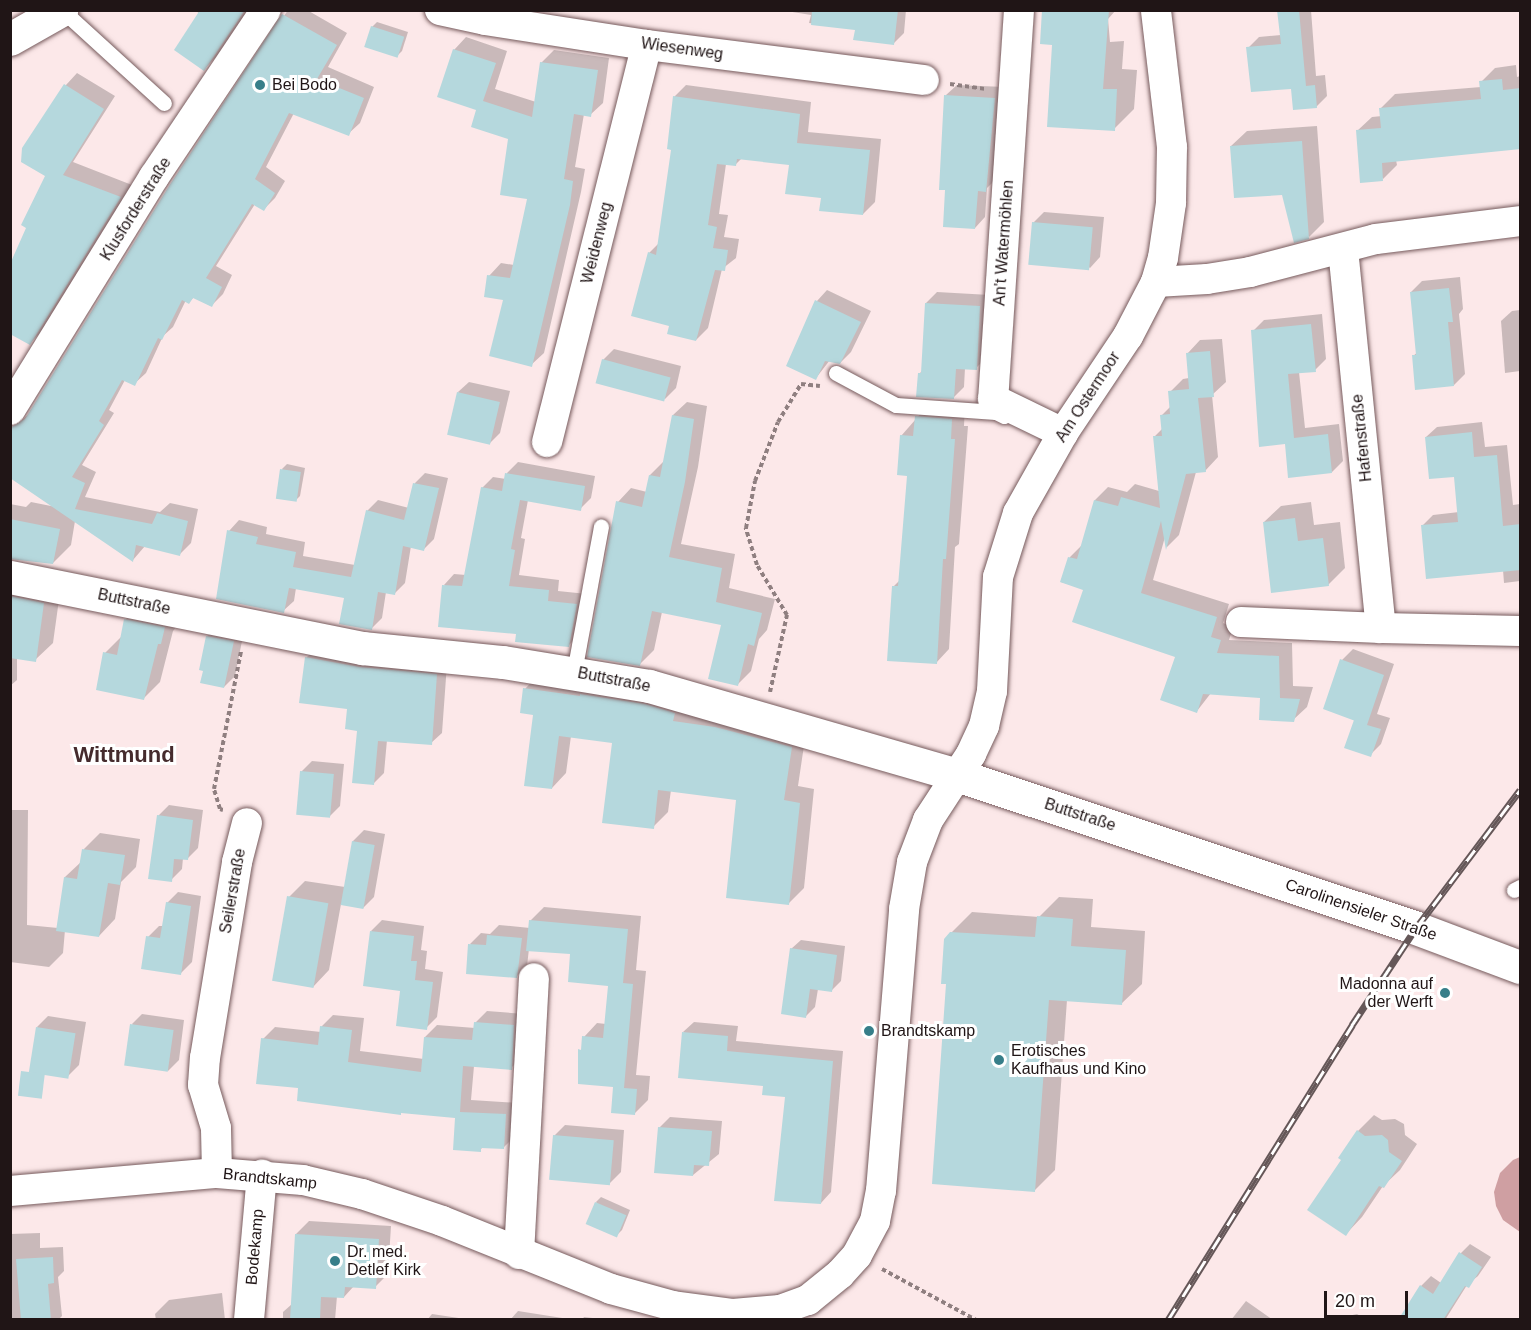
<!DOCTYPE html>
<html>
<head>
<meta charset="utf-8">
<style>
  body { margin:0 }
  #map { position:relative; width:1531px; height:1330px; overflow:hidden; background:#fce8e9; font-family:Arial,sans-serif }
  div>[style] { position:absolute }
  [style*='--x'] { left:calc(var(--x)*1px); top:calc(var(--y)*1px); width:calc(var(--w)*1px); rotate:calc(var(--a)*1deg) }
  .water>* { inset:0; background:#cf9fa2 }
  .shadow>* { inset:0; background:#0003 }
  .building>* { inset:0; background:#b5d8dd; transform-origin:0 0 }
  .path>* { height:4px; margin-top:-2px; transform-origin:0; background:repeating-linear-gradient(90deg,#8f7f80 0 4.5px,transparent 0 7.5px) }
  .roads { filter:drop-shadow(0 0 2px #765a5c) drop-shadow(0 0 2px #765a5c) }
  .service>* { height:15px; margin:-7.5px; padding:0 7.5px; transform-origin:7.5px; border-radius:7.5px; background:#fff }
  .minor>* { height:30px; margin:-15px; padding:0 15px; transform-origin:15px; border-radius:15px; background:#fff }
  .tertiary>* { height:33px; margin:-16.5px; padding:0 16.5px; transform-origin:16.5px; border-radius:16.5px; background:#fff }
  .rail>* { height:7px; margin-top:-3.5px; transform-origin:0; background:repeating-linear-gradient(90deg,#fff 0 14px,#655758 0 28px); box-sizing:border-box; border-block:2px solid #655758 }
  .dots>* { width:16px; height:16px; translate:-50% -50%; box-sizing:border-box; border:3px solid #fff; border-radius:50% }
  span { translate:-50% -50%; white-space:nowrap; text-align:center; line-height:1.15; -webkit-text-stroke:6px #fff; paint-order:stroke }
  .street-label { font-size:16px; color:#201516 }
  .poi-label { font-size:16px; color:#201516 }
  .left { translate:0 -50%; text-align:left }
  .right { translate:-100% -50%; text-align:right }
  .district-label { font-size:22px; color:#452b2d; font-weight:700 }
  .frame { position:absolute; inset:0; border:12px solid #201516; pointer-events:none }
  .scale { position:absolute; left:1324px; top:1291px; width:84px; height:27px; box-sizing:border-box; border:3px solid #201516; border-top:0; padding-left:8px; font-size:18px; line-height:21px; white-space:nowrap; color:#201516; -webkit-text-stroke:4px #fff; paint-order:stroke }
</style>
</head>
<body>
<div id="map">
  <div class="water">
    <i style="clip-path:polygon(1520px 1157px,1520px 1232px,1503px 1220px,1496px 1206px,1494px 1192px,1500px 1173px,1513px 1160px)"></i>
  </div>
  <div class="shadow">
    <i style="clip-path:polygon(195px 10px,249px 10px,217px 56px,204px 69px,200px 14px)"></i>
    <i style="clip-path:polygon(288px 10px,307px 10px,347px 33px,328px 67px,374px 87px,360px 123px,348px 134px,294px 113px,266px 167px,285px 181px,275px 198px,264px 209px,255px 204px,216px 266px,232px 275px,223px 294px,211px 306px,194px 297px,189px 302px,186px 300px,173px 327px,163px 336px,146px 373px,134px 384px,125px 380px,109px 410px,114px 413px,82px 465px,96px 472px,85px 497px,160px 512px,170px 503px,198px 509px,191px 543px,180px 554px,145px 546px,133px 560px,75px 521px,71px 545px,53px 563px,10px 558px,10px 504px,26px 507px,31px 502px,56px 507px,13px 428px,31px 412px,170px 187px)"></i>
    <i style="clip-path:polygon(780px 10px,906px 10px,904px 33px,893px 44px,856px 29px,809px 23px,811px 15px)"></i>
    <i style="clip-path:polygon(1044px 10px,1116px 10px,1108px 19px,1110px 42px,1124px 41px,1122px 69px,1137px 70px,1134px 109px,1114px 129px,1054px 44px)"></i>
    <i style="clip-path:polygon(1279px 10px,1311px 10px,1316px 76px,1325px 75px,1327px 96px,1316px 107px,1248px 48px,1259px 37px,1281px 35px)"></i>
    <i style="clip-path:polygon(377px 22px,408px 32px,402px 51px,397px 56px,372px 27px)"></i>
    <i style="clip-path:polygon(466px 37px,507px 51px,495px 89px,536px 102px,541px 63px,554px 50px,609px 58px,603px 103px,590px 115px,584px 114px,575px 167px,585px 169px,581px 192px,544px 353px,531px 365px,505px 299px,489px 276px,501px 263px,514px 265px,529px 198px,510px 138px,478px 109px,454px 50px)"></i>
    <i style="clip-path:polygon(1516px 65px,1517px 77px,1520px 76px,1520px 147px,1396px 160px,1397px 165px,1383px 179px,1357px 131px,1372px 117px,1382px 116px,1381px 108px,1395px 94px,1481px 87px,1481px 82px,1495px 68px)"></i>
    <i style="clip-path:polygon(77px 73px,115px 96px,73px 162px,132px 185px,42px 331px,30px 343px,46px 176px,66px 85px)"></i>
    <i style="clip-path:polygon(686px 85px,811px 102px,808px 132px,881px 139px,875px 202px,863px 214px,822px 197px,790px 164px,742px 158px,735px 165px,726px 164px,719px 214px,728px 215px,724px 237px,739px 239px,736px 258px,722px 269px,708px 328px,696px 340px,671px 325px,649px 253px,659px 243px,673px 148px,674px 97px)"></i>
    <i style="clip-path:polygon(957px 85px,1005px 87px,996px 179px,987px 188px,985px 217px,975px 228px,947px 188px,946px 95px)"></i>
    <i style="clip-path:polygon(1317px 126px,1324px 222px,1309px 237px,1283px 193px,1231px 146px,1247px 131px)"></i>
    <i style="clip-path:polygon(1044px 212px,1104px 217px,1100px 257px,1090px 268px,1033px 223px)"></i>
    <i style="clip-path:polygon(1460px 277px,1463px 309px,1459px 314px,1465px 374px,1454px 385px,1413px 356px,1418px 352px,1411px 292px,1422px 281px)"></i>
    <i style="clip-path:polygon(827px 290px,871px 311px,851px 352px,840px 363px,830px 360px,816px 378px,788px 365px,817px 301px)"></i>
    <i style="clip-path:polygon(937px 292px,990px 295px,987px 357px,976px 368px,965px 368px,964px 387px,953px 398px,919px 374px,923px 370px,926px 303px)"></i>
    <i style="clip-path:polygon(1520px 310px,1520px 371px,1505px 373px,1501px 321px,1512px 311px)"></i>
    <i style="clip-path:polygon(1322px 314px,1326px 359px,1315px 370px,1299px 372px,1305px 428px,1339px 424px,1343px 461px,1332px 472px,1286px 442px,1253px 331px,1264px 320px)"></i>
    <i style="clip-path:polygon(1222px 339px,1226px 382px,1212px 395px,1218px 457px,1205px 471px,1196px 472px,1179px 535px,1167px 547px,1165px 537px,1153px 580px,1229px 604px,1223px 623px,1233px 627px,1229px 640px,1292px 643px,1293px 686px,1313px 687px,1307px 707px,1293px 720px,1262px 696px,1211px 693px,1197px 711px,1177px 656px,1085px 589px,1061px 582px,1070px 557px,1083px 544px,1095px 500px,1108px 487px,1127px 492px,1135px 484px,1159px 491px,1154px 437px,1163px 428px,1162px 415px,1171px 406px,1170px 392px,1183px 379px,1189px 378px,1187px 354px,1200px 340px)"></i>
    <i style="clip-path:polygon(614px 349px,681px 366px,676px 388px,665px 399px,603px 360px)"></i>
    <i style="clip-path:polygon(469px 382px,510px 391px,500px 433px,489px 444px,458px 392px)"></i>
    <i style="clip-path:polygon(687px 402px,707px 406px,698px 467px,681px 544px,735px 554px,729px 588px,775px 599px,767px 630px,759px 639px,751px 671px,737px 685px,723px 624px,662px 612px,654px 650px,640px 664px,618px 502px,631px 488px,647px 492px,650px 475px,664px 461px,673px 415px)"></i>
    <i style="clip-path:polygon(930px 403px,965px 406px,964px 426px,968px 426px,959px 544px,955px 547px,949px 649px,936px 663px,893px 587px,901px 579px,908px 475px,901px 436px)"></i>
    <i style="clip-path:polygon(1482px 422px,1485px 447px,1507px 445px,1513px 505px,1520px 504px,1520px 581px,1504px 583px,1503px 570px,1422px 526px,1433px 515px,1459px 512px,1455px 475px,1426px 437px,1437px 427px)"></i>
    <i style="clip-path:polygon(518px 462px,595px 476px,591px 498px,580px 509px,528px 500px,521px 538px,525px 539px,519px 575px,559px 580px,558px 591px,587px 594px,579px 635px,568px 646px,518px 632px,444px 585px,454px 574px,466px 575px,482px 488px,493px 477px,506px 479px,507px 473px)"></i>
    <i style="clip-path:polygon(287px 464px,305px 468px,300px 496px,295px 501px,282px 469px)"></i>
    <i style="clip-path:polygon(425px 473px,448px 478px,434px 539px,424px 549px,411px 546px,405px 583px,394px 594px,386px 592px,382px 618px,371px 629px,346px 596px,296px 588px,294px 601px,283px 611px,229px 531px,239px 520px,267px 527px,266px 534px,305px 542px,303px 556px,355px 565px,367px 511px,378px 500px,409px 508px,415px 483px)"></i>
    <i style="clip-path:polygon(1311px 502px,1314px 525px,1340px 522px,1345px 568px,1328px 585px,1264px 522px,1281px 506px)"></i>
    <i style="clip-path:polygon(10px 566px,61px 585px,53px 643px,35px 660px,17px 658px,17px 680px,10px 686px)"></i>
    <i style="clip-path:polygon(142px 603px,177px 626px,173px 631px,160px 682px,143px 699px,105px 653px,122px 636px,125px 620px)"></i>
    <i style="clip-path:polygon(218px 626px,244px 631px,235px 676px,224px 687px,207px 636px)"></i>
    <i style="clip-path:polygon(317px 647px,447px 664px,442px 733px,431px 743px,387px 740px,384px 773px,374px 783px,359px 729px,349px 708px,306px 658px)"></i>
    <i style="clip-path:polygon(1353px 649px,1394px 664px,1377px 714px,1390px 718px,1381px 744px,1370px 755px,1355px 721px,1342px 660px)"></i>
    <i style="clip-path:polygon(539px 674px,806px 732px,798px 786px,814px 789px,804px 888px,789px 903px,738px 799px,671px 790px,668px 812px,653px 827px,613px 741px,571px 736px,566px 773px,552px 788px,535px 714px,525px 689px)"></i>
    <i style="clip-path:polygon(312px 761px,344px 764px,340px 806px,329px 817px,301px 772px)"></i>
    <i style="clip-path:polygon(169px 805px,203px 810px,198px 848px,187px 859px,183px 858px,182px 869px,171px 880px,158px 816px)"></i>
    <i style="clip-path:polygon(10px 810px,28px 810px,27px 925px,58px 928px,65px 877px,82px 861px,84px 849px,100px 833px,140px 839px,136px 867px,121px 882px,115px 919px,99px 936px,65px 930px,63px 953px,49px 967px,10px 962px)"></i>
    <i style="clip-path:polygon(364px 830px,385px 834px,374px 897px,363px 908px,341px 904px,329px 970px,313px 987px,289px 897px,305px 881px,345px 887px,353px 841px)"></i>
    <i style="clip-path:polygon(178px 892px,201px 896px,192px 962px,181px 973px,148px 937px,159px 926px,163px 926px,167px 903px)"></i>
    <i style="clip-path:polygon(1059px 897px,1093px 899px,1091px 927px,1145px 931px,1142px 984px,1121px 1004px,1067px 1000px,1055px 1170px,1035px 1190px,951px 933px,972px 912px,1039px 917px)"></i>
    <i style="clip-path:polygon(544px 907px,641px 916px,636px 970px,646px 971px,636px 1075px,650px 1076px,648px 1100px,634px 1114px,584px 1037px,597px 1023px,606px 1024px,609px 984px,572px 953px,529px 949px,527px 966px,516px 977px,470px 944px,481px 933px,490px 934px,499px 925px,530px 928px,530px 921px)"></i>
    <i style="clip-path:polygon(382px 920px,424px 926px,421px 950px,427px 951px,425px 969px,443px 972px,437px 1017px,426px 1028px,371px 931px)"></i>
    <i style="clip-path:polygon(801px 940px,845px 946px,841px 981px,831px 991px,818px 989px,815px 1007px,806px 1016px,791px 949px)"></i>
    <i style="clip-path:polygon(487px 1011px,525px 1014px,523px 1056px,511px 1068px,474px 1066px,471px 1100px,518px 1103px,516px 1135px,504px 1147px,484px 1146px,480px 1150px,457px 1116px,299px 1087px,263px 1039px,275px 1027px,321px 1032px,321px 1027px,333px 1015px,364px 1018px,360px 1051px,424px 1059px,425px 1037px,437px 1025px,475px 1028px,475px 1023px)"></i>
    <i style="clip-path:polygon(142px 1014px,184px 1020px,179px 1060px,168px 1071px,132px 1024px)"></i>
    <i style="clip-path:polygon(48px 1016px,86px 1022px,79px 1065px,68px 1076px,37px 1027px)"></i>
    <i style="clip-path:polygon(694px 1022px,738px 1026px,736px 1041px,843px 1051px,831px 1192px,821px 1203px,786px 1096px,683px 1032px)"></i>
    <i style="clip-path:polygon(1374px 1115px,1382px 1120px,1395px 1119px,1404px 1124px,1405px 1135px,1417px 1144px,1400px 1170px,1383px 1186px,1362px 1217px,1346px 1234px,1343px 1159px,1358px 1131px)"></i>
    <i style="clip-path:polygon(670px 1117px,722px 1121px,719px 1154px,693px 1175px,659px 1128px)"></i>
    <i style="clip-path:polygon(565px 1125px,624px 1130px,621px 1172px,610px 1183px,554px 1136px)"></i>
    <i style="clip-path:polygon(601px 1197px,630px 1210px,622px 1230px,617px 1235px,596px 1202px)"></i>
    <i style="clip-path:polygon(309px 1221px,391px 1226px,388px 1274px,375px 1287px,354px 1286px,344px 1297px,337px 1296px,335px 1320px,283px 1320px,283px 1312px,292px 1304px,296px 1234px)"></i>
    <i style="clip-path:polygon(40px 1233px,40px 1248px,63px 1247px,64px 1271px,58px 1277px,62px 1316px,58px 1320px,10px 1320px,10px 1234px)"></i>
    <i style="clip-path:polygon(1470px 1244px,1491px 1257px,1478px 1276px,1467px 1285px,1445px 1320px,1400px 1320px,1421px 1286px,1431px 1276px,1441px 1283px,1461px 1253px)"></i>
    <i style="clip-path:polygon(222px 1293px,225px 1320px,156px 1320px,155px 1314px,169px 1300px)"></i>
    <i style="clip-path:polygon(1246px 1301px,1273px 1320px,1231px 1320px)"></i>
    <i style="clip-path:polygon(518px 1311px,575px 1320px,510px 1320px)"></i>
    <i style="clip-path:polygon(432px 1314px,472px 1320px,427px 1320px)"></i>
    <i style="clip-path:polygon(1357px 1314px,1367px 1320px,1337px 1320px,1339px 1318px)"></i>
    <i style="clip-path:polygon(584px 1317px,610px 1320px,582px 1320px)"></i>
  </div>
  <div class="building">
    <i style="clip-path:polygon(200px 10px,245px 10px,204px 71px,174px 50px)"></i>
    <i style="clip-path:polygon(812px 10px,898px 10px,894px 45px,853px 40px,855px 30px,811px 25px)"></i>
    <i style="clip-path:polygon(1042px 10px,1109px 10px,1103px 89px,1117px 89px,1115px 131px,1047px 127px,1052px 45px,1040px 44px)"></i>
    <i style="clip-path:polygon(1277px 10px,1299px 10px,1306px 86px,1315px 85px,1317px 108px,1293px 110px,1291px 89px,1251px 92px,1246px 47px,1281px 44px)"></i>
    <i style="clip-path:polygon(282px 14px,337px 45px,317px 79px,364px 98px,349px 136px,289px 113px,255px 179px,275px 193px,264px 211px,252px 204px,206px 278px,222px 287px,212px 307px,193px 298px,189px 304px,182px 300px,162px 340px,158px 338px,135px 386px,122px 380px,99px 421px,104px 425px,72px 477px,85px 483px,75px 509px,152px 524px,157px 513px,188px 521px,180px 556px,136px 545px,133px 562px,10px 478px,10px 428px,25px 419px,169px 186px)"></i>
    <i style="left:371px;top:26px;width:35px;height:22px;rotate:18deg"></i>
    <i style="clip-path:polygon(453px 49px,496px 63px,483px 101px,532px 117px,540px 62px,598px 70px,591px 117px,574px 114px,564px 179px,573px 181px,570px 205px,532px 367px,489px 356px,503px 300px,484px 297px,487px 275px,510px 278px,527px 199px,500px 195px,508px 139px,471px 127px,476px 110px,437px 97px)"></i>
    <i style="clip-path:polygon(1502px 79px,1503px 90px,1521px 88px,1521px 149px,1382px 163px,1383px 181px,1360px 183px,1356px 130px,1381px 128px,1379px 108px,1481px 99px,1479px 81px)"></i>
    <i style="clip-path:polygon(64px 84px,104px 109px,63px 175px,121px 197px,30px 345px,10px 334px,10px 264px,26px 228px,21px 225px,45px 176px,21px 162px,22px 148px)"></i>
    <i style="clip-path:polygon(944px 95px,995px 98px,986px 192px,978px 191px,975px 229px,943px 227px,945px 190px,939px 190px)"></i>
    <i style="clip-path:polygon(673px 96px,800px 114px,797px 143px,870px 150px,863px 215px,819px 211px,821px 198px,785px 194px,789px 165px,737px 159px,736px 166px,717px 164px,708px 225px,717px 227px,713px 248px,728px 250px,725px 271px,715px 270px,696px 341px,667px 334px,669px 326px,631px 316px,648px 252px,656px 255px,671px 150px,667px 149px)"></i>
    <i style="clip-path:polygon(1302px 141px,1309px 239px,1294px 243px,1282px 195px,1234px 198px,1230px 146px)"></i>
    <i style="left:1032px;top:222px;width:61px;height:43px;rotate:5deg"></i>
    <i style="clip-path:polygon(1449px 288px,1453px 322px,1448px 322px,1454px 386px,1415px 390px,1412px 355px,1416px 355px,1410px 292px)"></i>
    <i style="clip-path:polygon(815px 300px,861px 322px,840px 364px,825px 361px,816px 380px,786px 366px)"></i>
    <i style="clip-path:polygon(925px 303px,980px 306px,977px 370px,956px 369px,954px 399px,916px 397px,918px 373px,921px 373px)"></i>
    <i style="clip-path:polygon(1311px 324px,1316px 372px,1288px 374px,1294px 438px,1328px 434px,1332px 473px,1288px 478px,1285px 444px,1259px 447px,1251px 330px)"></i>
    <i style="clip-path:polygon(1210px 351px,1214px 397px,1198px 398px,1206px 472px,1186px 474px,1166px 550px,1161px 521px,1141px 593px,1217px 617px,1211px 637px,1221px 640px,1217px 653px,1279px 656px,1280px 698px,1300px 699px,1294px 722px,1259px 720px,1260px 698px,1203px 694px,1197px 713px,1160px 700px,1175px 657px,1072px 622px,1083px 590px,1060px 582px,1068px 557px,1077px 559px,1094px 500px,1118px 506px,1121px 497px,1160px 508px,1153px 436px,1162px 436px,1160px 415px,1170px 414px,1168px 391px,1189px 389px,1186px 353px)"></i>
    <i style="left:602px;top:359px;width:71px;height:25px;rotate:15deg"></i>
    <i style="left:457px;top:392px;width:44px;height:44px;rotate:13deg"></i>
    <i style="clip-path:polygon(672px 415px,694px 419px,685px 482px,669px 557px,722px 568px,716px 602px,762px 613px,754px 646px,748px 644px,738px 686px,708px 679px,721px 625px,652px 611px,640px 666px,587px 657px,616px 501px,642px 507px,649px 475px,660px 477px)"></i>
    <i style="clip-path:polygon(915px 416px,952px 419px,951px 439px,955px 439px,946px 559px,943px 559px,937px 664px,887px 661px,892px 586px,898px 586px,907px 476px,897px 475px,900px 435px,913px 436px)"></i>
    <i style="clip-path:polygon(1472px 432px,1474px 457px,1497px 455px,1503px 526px,1521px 524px,1521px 570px,1426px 579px,1421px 525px,1458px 522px,1454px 477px,1429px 479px,1425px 437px)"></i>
    <i style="left:280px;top:469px;width:21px;height:30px;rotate:8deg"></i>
    <i style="clip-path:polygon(505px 473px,585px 486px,581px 511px,520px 500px,511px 549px,515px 550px,509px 586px,549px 590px,548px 601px,577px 604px,569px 647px,515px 642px,516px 634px,438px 627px,442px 585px,462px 586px,481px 487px,502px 491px)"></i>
    <i style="clip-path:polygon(413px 483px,439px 488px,424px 551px,403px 546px,395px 595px,378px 592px,372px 630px,339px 624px,344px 598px,289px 588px,284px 613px,216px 599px,227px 530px,258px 537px,256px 544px,296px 552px,293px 567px,351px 577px,366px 510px,404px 520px)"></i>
    <i style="clip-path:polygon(1295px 518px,1298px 541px,1323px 538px,1329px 586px,1271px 593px,1263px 522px)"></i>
    <i style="clip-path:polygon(10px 519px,60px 529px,53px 564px,10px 559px)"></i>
    <i style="clip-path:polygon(10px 596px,44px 603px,36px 662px,10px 658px)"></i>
    <i style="clip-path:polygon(124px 619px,165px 627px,161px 644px,158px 644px,144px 700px,96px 690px,103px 652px,117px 655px)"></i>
    <i style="clip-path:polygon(206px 636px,234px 641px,224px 688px,200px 683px,203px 671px,199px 670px)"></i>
    <i style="clip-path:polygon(305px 657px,360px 667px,437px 674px,432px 745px,378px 741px,374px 785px,352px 783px,357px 731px,345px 729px,347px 709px,299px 703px)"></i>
    <i style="clip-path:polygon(1340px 659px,1384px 675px,1367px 725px,1381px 729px,1371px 757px,1344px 748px,1354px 720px,1358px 722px,1323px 709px)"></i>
    <i style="clip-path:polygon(523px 688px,580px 696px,580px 694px,645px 704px,675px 713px,673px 721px,715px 727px,792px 747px,784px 800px,800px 803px,789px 905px,726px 898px,736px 800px,658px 790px,654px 829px,602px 823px,612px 743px,559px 736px,552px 789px,524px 786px,533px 715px,520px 713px)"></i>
    <i style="left:300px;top:771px;width:34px;height:44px;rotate:5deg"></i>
    <i style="clip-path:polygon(157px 815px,193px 820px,188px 860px,174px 859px,172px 882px,148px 879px)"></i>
    <i style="left:352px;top:841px;width:23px;height:65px;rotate:10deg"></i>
    <i style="clip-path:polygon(82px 849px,125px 855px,120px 885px,108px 883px,99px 937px,56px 931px,64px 877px,77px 879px)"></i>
    <i style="left:287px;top:896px;width:42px;height:86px;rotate:10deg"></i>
    <i style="clip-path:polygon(166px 902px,191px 906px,181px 975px,141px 969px,146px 936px,160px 938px)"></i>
    <i style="clip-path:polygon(1037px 916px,1073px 919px,1071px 946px,1126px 950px,1122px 1005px,1049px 1000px,1035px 1192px,932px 1184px,946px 984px,941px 984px,944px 939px,950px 932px,1035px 937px)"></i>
    <i style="clip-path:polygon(529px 920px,628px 929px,623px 983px,633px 984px,624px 1088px,637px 1089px,635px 1115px,611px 1113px,613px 1087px,578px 1084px,578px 1049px,581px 1050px,582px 1036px,603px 1038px,608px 986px,568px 982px,570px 954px,526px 951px)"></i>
    <i style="clip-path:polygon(370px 931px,414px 936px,411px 961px,417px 961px,415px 980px,433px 982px,427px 1030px,396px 1026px,400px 991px,363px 986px)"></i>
    <i style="clip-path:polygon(487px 935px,522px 938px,517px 978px,466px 974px,468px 944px,486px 945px)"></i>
    <i style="clip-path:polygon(790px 948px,837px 955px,832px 992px,810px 989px,806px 1018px,781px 1014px)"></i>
    <i style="clip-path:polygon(474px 1022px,514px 1025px,512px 1070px,463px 1066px,460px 1112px,506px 1114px,504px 1149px,481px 1148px,481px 1152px,453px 1150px,455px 1118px,401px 1113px,401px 1115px,297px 1101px,298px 1088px,256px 1084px,261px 1038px,318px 1045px,320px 1026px,352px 1030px,348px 1062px,421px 1072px,424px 1037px,472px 1040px)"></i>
    <i style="left:130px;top:1024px;width:44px;height:42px;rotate:8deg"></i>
    <i style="left:36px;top:1027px;width:40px;height:46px;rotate:9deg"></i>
    <i style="clip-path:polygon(682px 1032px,728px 1036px,727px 1051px,833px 1061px,821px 1204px,774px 1201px,785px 1097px,762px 1095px,763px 1086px,678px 1078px)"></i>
    <i style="left:21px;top:1071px;width:24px;height:25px;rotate:7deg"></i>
    <i style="clip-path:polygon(658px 1127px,712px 1131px,709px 1166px,694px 1165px,693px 1176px,654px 1173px)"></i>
    <i style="clip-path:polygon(1357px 1130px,1365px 1136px,1382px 1135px,1388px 1140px,1389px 1152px,1402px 1161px,1384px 1188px,1379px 1186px,1346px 1236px,1307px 1210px,1341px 1160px,1338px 1158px)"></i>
    <i style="left:553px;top:1135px;width:61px;height:45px;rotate:5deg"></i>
    <i style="left:595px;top:1202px;width:34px;height:24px;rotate:23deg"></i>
    <i style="clip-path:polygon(295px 1234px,379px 1239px,376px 1289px,345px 1287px,344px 1298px,321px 1297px,320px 1320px,290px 1320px)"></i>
    <i style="clip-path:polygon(1459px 1252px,1482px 1267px,1469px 1288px,1465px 1286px,1443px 1320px,1398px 1320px,1420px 1285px,1433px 1294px)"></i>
    <i style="clip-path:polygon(53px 1257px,54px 1283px,48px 1284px,51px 1320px,21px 1320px,16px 1259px)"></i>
  </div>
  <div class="path">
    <i style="--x:950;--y:84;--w:35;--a:8"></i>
    <i style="--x:770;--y:692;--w:79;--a:-77.6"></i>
    <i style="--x:787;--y:615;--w:58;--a:-121"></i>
    <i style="--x:757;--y:565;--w:39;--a:-107"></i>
    <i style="--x:746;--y:528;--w:48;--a:-79.2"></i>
    <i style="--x:755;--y:481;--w:63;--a:-68.7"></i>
    <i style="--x:778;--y:422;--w:44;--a:-58.8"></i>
    <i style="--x:801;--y:384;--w:19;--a:6"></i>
    <i style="--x:223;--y:810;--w:3;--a:-162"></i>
    <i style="--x:220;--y:809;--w:21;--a:-107"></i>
    <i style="--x:214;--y:789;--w:140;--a:-78.9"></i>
    <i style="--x:882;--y:1269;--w:107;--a:28.5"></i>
  </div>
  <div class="roads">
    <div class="service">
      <i style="--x:62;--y:10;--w:138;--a:42.4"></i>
      <i style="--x:836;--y:373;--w:68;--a:28.1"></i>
      <i style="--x:896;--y:405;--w:100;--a:4"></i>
      <i style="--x:996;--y:412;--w:9;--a:27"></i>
      <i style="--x:574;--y:672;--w:148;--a:-79.5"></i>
      <i style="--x:1514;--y:890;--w:7;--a:-27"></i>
    </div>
    <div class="minor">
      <i style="--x:440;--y:10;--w:46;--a:12.5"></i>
      <i style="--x:485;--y:20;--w:164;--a:8.8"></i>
      <i style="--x:647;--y:45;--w:279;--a:7.2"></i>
      <i style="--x:1019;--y:10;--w:390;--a:93.8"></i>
      <i style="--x:993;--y:399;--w:78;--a:25.9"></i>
      <i style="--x:1343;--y:249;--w:381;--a:84.3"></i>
      <i style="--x:1381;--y:628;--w:139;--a:1.2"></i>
      <i style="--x:1156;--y:282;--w:51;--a:-3.4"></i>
      <i style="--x:1207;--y:279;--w:44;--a:-9.2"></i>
      <i style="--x:1250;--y:272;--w:130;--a:-14.7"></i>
      <i style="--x:1376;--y:239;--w:145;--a:-7.1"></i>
      <i style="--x:10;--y:410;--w:274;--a:-58.3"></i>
      <i style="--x:154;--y:177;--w:201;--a:-56.2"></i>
      <i style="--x:547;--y:442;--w:409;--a:-75.9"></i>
      <i style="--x:1241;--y:622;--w:140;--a:2.5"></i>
      <i style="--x:217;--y:1173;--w:45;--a:-91.3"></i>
      <i style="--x:216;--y:1128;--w:45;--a:-106.8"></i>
      <i style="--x:203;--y:1085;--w:27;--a:-86"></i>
      <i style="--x:205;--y:1058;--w:199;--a:-80.7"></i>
      <i style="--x:237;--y:862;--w:40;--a:-75.6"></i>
      <i style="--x:10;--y:1191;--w:208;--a:-5"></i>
      <i style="--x:217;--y:1173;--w:86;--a:4.7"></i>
      <i style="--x:303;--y:1180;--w:61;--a:13.3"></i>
      <i style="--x:362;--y:1194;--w:84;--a:18.6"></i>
      <i style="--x:442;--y:1221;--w:182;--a:21.9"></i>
      <i style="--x:611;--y:1289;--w:64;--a:15.3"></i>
      <i style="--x:673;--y:1306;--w:61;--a:7.6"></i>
      <i style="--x:733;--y:1314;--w:47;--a:-4.9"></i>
      <i style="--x:780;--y:1310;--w:30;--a:-20"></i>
      <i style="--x:808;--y:1300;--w:41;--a:-39.1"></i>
      <i style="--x:840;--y:1274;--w:25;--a:-48"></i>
      <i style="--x:857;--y:1255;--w:38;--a:-62"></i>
      <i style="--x:875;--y:1221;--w:31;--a:-79"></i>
      <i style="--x:881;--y:1191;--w:283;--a:-85.3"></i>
      <i style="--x:904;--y:909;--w:48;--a:-80.3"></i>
      <i style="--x:912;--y:862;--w:45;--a:-69.1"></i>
      <i style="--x:928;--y:820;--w:79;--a:-56.9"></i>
      <i style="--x:971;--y:754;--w:31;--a:-65"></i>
      <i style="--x:984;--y:726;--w:36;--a:-77"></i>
      <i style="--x:992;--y:691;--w:114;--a:-87"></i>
      <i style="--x:998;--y:577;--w:67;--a:-72.6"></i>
      <i style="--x:1018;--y:513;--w:92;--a:-60.6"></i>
      <i style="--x:1063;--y:433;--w:117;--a:-56.2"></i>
      <i style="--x:1128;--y:336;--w:61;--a:-62.6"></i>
      <i style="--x:1156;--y:282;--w:25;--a:-74"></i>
      <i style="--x:1163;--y:258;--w:56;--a:-81.7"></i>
      <i style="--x:1171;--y:203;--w:56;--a:-89"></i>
      <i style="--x:1172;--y:147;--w:138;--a:-96.7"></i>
      <i style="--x:519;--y:1254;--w:276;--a:-86.9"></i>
      <i style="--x:249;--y:1320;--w:146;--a:-84.9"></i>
    </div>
    <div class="tertiary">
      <i style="--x:10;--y:39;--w:59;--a:-29.6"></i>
      <i style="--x:10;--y:577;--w:359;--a:11.4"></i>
      <i style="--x:362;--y:648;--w:142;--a:5.7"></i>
      <i style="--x:503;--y:662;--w:148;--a:9.3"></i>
      <i style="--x:649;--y:686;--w:321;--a:16.1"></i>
      <i style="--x:957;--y:775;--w:484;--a:18.4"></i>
      <i style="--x:1416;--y:928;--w:111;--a:20.6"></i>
    </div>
  </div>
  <div class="rail">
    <i style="--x:1168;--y:1320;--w:348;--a:-58"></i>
    <i style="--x:1352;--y:1025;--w:116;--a:-56.6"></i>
    <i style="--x:1416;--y:928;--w:173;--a:-53"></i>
  </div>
  <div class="dots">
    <i style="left:260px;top:85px;background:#377e89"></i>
    <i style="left:1445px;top:993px;background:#377e89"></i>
    <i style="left:869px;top:1031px;background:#377e89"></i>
    <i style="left:999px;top:1060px;background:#377e89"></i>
    <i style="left:335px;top:1261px;background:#377e89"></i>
  </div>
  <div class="street-label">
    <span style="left:682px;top:49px;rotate:8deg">Wiesenweg</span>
    <span style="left:136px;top:209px;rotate:-58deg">Klusforderstraße</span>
    <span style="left:597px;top:243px;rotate:-76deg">Weidenweg</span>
    <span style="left:1004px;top:243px;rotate:-86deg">An't Watermöhlen</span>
    <span style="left:1088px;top:397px;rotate:-57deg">Am Ostermoor</span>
    <span style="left:1362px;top:438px;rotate:-96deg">Hafenstraße</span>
    <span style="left:134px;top:602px;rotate:12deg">Buttstraße</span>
    <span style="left:614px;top:680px;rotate:11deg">Buttstraße</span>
    <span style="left:1080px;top:815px;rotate:18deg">Buttstraße</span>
    <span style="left:233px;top:891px;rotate:-80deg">Seilerstraße</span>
    <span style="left:1361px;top:910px;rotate:19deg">Carolinensieler Straße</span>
    <span style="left:270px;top:1179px;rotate:6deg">Brandtskamp</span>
    <span style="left:255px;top:1247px;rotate:-85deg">Bodekamp</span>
  </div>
  <div class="poi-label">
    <span class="left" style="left:272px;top:85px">Bei Bodo</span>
    <span class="right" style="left:1433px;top:993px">Madonna auf<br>der Werft</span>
    <span class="left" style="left:881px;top:1031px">Brandtskamp</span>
    <span class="left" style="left:1011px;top:1060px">Erotisches<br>Kaufhaus und Kino</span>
    <span class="left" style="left:347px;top:1261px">Dr. med.<br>Detlef Kirk</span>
  </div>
  <div class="district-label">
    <span style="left:124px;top:755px">Wittmund</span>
  </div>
  <div class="frame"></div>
  <div class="scale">20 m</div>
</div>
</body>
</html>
